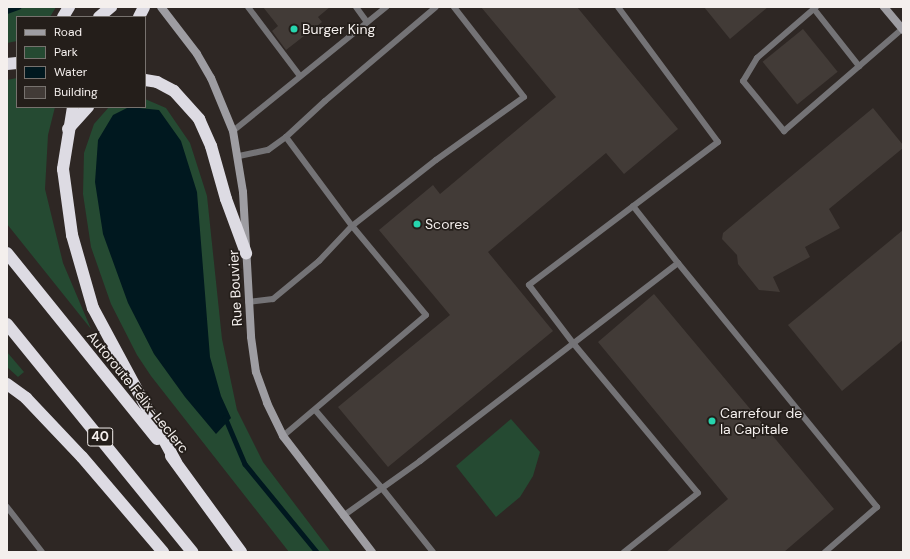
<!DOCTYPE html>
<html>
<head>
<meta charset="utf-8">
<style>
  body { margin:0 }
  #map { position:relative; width:910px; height:559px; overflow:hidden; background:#2e2724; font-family:"DM Sans",sans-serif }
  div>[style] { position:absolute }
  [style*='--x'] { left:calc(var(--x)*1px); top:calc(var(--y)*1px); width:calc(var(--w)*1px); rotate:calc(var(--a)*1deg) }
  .green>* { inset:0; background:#254a32 }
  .water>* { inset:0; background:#00181f }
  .stream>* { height:4.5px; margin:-2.25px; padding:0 2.25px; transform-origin:2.25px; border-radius:2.25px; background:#00181f }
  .building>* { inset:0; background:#423b37; transform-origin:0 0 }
  .lane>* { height:6px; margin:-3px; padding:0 3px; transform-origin:3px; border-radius:3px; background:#747376 }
  .secondary>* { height:8px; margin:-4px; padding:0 4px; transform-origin:4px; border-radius:4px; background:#9e9da2 }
  .highway>* { height:12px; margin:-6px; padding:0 6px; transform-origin:6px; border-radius:6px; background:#dddbe3 }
  .dots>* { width:11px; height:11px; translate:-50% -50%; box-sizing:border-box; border:2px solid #241e1a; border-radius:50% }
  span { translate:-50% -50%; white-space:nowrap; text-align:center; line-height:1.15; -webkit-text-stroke:3.5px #241e1a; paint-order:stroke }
  .shield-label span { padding:1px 3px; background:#241e1a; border:1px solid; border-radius:3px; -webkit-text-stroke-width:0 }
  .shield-label { font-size:13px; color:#f4efed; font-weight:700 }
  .poi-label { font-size:14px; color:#f4efed }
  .left { translate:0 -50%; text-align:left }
  .street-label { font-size:14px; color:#f4efed }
  .frame { position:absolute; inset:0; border:8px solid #f4efed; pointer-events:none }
  .legend { position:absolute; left:16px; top:16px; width:130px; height:92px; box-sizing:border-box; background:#241e1a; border:1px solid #77726e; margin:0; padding:5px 7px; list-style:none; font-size:12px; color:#f4efed }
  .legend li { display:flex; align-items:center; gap:8px; height:20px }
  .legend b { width:20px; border:1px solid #77726e }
</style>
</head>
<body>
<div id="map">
  <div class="green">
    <i style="clip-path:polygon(7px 7px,56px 7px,50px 17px,17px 17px,17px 41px,7px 43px)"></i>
    <i style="clip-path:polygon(17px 78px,17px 107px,55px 107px,48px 135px,45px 189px,63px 263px,91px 329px,7px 224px,7px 80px)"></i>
    <i style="clip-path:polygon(145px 99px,166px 108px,190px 143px,207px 196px,222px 339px,237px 410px,263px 462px,331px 552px,289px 552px,151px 376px,137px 355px,111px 304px,91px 247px,83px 194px,84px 153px,94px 124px,109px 107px,145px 107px)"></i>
    <i style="clip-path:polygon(7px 352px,24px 372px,18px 377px,7px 367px)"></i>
    <i style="clip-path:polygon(511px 419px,540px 452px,533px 476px,520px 497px,496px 517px,456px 466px)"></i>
  </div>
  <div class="water">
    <i style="clip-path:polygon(129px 107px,159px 110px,181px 141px,197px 192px,210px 357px,221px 396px,231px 418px,216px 434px,185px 397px,154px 354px,128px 303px,103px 234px,95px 182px,98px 140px,113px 115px)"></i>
  </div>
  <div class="stream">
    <i style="--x:7;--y:11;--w:12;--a:-20"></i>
    <i style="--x:225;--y:417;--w:51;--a:66.9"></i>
    <i style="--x:245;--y:464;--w:114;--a:50.7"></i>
  </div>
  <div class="building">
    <i style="clip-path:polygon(263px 7px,330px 7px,318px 17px,322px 22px,286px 50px,272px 31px,278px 26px)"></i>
    <i style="clip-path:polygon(481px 7px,577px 7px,678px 129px,624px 174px,606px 153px,488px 252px,553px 331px,388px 467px,338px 407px,450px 315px,379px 230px,433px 185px,440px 194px,556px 97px)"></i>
    <i style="clip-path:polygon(704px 7px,768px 7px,730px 39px)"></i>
    <i style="left:803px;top:29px;width:55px;height:52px;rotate:51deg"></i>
    <i style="clip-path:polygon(873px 108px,903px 145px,903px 148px,829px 209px,840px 228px,805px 247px,810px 257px,773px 277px,780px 292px,759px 290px,738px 264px,737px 255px,722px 239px,723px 233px)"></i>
    <i style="clip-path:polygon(903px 230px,903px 340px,842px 391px,788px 325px)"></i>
    <i style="clip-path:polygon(654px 294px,834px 509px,784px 552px,666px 552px,728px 499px,598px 342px)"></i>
  </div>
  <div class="lane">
    <i style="--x:248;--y:7;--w:86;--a:53"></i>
    <i style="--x:356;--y:7;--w:19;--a:54"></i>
    <i style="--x:618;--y:7;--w:168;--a:53.5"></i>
    <i style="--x:718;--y:142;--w:237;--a:142.9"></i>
    <i style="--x:529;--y:285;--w:73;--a:52.8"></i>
    <i style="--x:573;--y:343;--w:195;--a:50.2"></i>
    <i style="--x:698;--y:493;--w:95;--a:141.4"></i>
    <i style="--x:816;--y:7;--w:78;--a:139.2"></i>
    <i style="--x:757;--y:58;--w:27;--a:121"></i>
    <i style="--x:743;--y:81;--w:65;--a:50.6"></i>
    <i style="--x:784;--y:131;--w:156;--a:-40.8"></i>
    <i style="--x:814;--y:9;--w:73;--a:51.7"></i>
    <i style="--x:233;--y:131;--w:197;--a:-39"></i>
    <i style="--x:239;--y:156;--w:30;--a:-12"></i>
    <i style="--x:268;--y:150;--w:22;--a:-36"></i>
    <i style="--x:286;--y:137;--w:53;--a:-42.7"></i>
    <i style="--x:325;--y:101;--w:145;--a:-40.3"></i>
    <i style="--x:633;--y:206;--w:73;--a:51.7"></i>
    <i style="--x:248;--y:302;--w:25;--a:-7"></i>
    <i style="--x:273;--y:299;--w:60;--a:-39.6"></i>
    <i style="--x:319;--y:261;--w:48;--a:-46.7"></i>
    <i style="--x:352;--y:226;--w:111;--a:-126.6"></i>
    <i style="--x:316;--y:411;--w:100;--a:49.5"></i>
    <i style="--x:381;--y:487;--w:83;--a:51.3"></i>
    <i style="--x:283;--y:436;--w:187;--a:-40.2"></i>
    <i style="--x:426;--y:315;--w:116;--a:-129.7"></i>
    <i style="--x:352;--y:226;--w:107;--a:-38.2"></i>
    <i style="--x:436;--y:160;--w:108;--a:-35.6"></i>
    <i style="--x:524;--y:97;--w:114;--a:-127.9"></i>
    <i style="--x:7;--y:507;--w:57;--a:52.1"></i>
    <i style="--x:343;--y:516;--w:95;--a:-35.5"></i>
    <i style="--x:420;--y:461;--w:325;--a:-37.5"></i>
    <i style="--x:678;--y:263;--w:315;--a:50.8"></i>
    <i style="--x:877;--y:507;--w:69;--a:139.1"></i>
  </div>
  <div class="secondary">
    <i style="--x:161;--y:7;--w:59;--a:52.5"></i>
    <i style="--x:197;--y:54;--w:28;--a:60"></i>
    <i style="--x:211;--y:78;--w:57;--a:67.5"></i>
    <i style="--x:233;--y:131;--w:62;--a:80.7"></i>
    <i style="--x:243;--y:192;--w:145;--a:86.8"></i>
    <i style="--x:251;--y:337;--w:35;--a:82"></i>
    <i style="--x:256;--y:372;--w:33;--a:70"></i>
    <i style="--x:267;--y:403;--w:37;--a:64"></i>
    <i style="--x:283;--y:436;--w:146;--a:52.5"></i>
    <i style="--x:884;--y:7;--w:30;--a:50"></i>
  </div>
  <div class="highway">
    <i style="--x:63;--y:17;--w:12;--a:-59"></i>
    <i style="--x:99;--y:17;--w:16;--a:-40"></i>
    <i style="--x:139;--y:17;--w:11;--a:-63"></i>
    <i style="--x:7;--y:64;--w:10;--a:-6"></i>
    <i style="--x:145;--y:80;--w:12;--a:9"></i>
    <i style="--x:157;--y:82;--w:19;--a:28"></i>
    <i style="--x:174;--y:91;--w:38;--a:48"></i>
    <i style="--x:199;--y:119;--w:30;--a:66"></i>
    <i style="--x:211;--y:146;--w:55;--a:74.2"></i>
    <i style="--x:226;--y:199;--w:58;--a:69.7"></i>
    <i style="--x:73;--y:107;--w:63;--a:99.2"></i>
    <i style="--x:63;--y:169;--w:67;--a:82.2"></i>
    <i style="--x:72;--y:235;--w:76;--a:74"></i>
    <i style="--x:93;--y:308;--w:175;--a:61.7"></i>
    <i style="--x:68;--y:129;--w:30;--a:-48"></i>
    <i style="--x:7;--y:253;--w:239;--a:51.1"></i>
    <i style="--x:7;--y:324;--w:294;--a:50.9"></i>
    <i style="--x:7;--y:384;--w:24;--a:36"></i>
    <i style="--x:26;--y:398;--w:81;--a:46.5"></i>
    <i style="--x:82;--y:457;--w:125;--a:49.5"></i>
    <i style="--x:171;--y:456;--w:119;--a:53.9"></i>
  </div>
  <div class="dots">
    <i style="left:294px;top:29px;background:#26d5ae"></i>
    <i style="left:417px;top:224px;background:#26d5ae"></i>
    <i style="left:712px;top:421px;background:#26d5ae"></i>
  </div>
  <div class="shield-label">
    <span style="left:100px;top:437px">40</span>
  </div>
  <div class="poi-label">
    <span class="left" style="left:302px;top:29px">Burger King</span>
    <span class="left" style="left:425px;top:224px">Scores</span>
    <span class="left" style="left:720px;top:421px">Carrefour de<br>la Capitale</span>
  </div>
  <div class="street-label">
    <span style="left:235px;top:288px;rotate:-93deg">Rue Bouvier</span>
    <span style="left:138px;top:392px;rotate:51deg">Autoroute Félix-Leclerc</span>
  </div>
  <div class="frame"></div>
  <ul class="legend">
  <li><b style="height:5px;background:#9e9da2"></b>Road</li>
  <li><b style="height:11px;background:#254a32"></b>Park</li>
  <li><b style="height:11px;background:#00181f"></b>Water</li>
  <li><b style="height:11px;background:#423b37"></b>Building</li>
  </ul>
</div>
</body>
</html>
